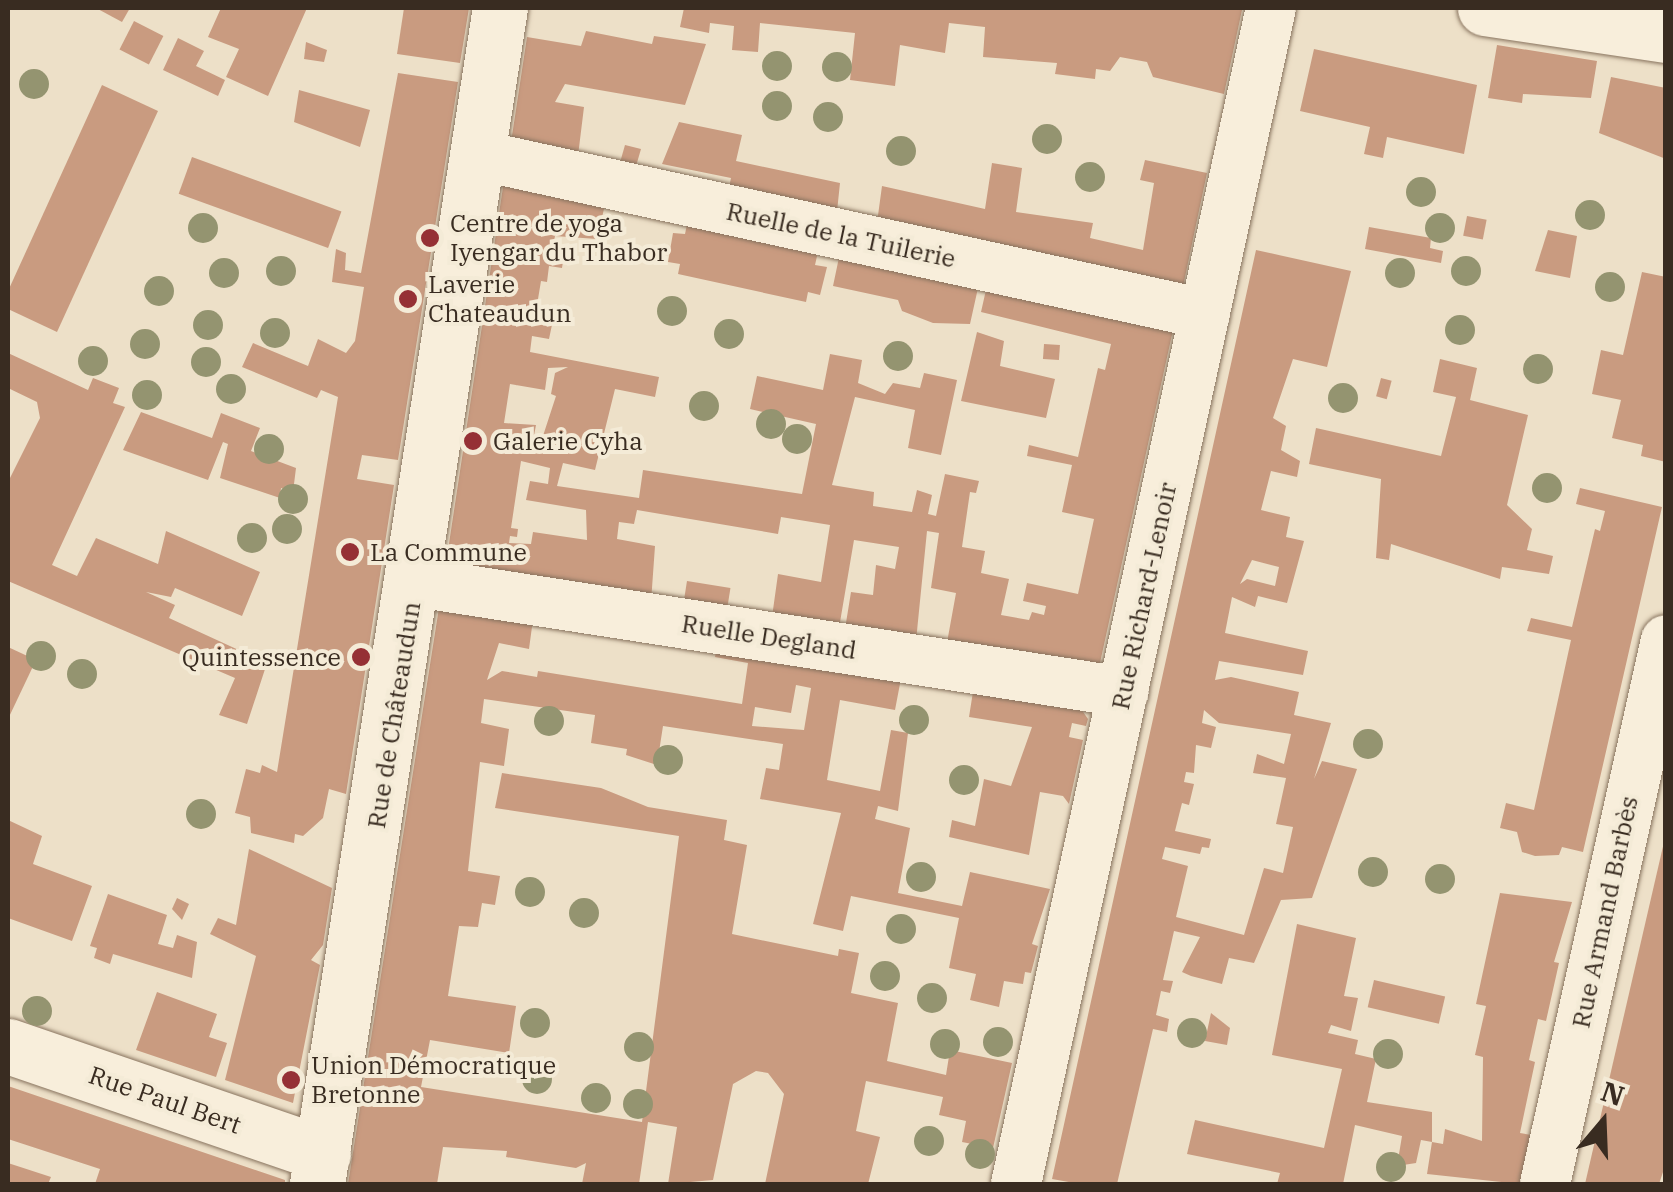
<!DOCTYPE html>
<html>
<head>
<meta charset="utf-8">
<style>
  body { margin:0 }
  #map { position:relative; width:1673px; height:1192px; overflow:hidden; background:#ede0c8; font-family:"IBM Plex Serif",serif }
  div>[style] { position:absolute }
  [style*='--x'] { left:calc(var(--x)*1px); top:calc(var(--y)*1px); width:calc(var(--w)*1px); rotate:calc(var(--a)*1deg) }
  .building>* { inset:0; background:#c99b80; transform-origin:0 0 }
  .roads { filter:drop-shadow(0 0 2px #88735e) drop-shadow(0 0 2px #88735e) }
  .minor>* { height:50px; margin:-25px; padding:0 25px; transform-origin:25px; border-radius:25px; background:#f8eedb }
  .tertiary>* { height:55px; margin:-27.5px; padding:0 27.5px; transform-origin:27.5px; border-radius:27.5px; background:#f8eedb }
  .secondary>* { height:55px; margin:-27.5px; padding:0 27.5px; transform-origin:27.5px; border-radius:27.5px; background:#f8eedb }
  .trees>* { width:30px; height:30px; margin:-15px; border-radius:50%; background:#949470 }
  .dots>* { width:28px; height:28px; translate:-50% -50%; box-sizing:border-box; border:5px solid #f4ebd7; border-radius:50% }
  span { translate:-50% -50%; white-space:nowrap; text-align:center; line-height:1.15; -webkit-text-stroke:8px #f4ebd7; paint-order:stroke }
  .poi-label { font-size:25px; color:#392c21 }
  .left { translate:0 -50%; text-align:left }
  .right { translate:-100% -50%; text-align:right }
  .street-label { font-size:25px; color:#392c21 }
  .frame { position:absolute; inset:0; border:10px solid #392c21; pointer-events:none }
  .north { position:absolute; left:1553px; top:1072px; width:100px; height:100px; -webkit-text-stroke:8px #f4ebd7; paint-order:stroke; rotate:19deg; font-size:28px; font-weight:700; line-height:40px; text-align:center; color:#392c21 }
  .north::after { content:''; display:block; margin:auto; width:35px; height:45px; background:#392c21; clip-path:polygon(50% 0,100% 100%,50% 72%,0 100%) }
</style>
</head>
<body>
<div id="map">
  <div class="building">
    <i style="clip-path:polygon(96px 8px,130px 8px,122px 22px)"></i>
    <i style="clip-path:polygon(221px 8px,307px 8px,268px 96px,226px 77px,239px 49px,208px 37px)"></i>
    <i style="clip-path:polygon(404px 8px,469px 8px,460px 63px,397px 54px)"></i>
    <i style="clip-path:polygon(684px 8px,1221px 8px,1242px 10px,1224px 94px,1153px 77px,1147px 62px,1120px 57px,1110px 71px,1096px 69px,1095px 79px,1055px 74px,1057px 63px,983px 57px,985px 27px,949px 23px,945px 53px,900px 45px,895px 86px,850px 80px,855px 33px,760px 23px,758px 52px,732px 50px,734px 26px,710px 23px,709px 33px,680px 27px)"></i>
    <i style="left:134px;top:21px;width:33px;height:32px;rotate:27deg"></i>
    <i style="clip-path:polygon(586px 31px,652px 44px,654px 36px,706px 44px,685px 105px,565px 84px,555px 102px,584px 107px,577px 164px,510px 149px,527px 37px,581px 46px)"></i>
    <i style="clip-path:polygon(178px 38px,204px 51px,196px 66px,225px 80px,218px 96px,163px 70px)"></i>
    <i style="clip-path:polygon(306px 42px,327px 50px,324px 62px,304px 59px)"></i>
    <i style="clip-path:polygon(1497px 45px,1597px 61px,1591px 98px,1523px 94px,1522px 103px,1488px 98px)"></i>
    <i style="clip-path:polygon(1314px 49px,1477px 85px,1464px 154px,1387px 137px,1383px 158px,1364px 154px,1370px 127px,1300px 111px)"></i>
    <i style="clip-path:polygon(398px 73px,458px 82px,398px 460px,362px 455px,357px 479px,394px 485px,346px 794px,329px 789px,323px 818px,303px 836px,295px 834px,294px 843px,251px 833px,250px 817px,235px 813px,246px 769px,260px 773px,262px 765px,277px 772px,338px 397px,321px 390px,317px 398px,242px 367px,253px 343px,308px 366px,318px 339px,346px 353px,355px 341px,364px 287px,332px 282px,336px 249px,346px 253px,345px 270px,361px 273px)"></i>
    <i style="clip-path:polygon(1611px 77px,1666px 88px,1666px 159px,1599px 133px)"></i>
    <i style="clip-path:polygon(102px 85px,158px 111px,57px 332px,8px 309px,8px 291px)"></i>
    <i style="clip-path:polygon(299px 90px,370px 110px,360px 147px,294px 122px)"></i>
    <i style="clip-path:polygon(679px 122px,742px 135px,736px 161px,840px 183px,836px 221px,727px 197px,731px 178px,662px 164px)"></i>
    <i style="clip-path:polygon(625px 145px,641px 149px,634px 173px,617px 173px)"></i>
    <i style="left:192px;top:157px;width:159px;height:39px;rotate:20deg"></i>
    <i style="clip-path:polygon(1145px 160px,1207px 173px,1181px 296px,876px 230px,882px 186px,985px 209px,992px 163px,1022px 168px,1016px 212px,1093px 223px,1090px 238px,1143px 250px,1154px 183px,1140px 180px)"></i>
    <i style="clip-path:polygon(evenodd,505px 174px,607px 196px,597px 239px,555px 236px,553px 247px,565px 249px,562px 268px,549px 266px,547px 282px,541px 281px,535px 317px,553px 320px,549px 339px,532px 336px,530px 352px,659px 377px,655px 397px,615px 389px,595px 470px,563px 463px,557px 486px,639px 498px,643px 470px,802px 494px,816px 424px,750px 409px,757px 376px,823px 390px,830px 354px,862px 360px,858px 383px,885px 394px,893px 383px,920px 388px,924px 373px,957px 380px,941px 455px,908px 448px,915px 410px,855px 397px,832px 485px,874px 492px,873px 506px,912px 512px,917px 490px,932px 495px,928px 514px,936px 516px,945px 474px,979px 481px,976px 493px,970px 492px,962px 547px,985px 551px,981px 573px,1009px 579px,1001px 615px,1029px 620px,1032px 612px,1044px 615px,1046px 606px,1023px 601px,1027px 583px,1078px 594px,1094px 519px,1062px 512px,1072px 465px,1027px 456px,1029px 445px,1078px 457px,1098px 368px,1105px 370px,1111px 344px,981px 312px,988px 281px,1175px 321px,1098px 672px,946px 648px,956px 593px,931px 588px,939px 533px,927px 531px,916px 641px,845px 629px,851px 592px,873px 595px,876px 565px,895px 569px,899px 547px,854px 540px,839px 628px,772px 617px,778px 574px,821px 582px,830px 525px,781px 517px,778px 534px,637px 510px,634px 524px,619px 522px,617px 539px,655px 546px,651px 602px,445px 570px,505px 174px,568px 367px,555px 373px,551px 394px,556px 396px,541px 442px,533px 441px,536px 425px,504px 423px,510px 384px,545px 390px,548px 368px,568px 367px,505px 174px,521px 461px,550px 468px,548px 484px,530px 481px,526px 500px,586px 510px,587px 540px,533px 532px,531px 544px,509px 543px,510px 536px,517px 537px,518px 529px,511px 528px,521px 461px)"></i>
    <i style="clip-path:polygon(689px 215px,820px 243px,815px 265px,827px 267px,820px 295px,808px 292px,806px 302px,678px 274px,680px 264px,668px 262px,673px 233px,685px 234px)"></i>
    <i style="left:1467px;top:216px;width:20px;height:20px;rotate:11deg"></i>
    <i style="clip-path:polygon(1369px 227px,1431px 238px,1430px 248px,1443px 251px,1441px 263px,1365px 249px)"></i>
    <i style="clip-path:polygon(1548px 230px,1577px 236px,1570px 278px,1535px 271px)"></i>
    <i style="clip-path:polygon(841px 248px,980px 279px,970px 324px,933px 323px,902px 311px,898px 300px,833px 286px)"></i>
    <i style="clip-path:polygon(evenodd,1256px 250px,1351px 271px,1327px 367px,1293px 359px,1273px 418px,1286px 426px,1281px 450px,1300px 461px,1297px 477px,1271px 471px,1261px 510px,1290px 517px,1286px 537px,1304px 541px,1287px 603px,1258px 596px,1255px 607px,1232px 597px,1225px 633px,1308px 651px,1303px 675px,1219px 661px,1215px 680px,1231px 677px,1299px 692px,1294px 715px,1331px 723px,1314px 779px,1322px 761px,1357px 769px,1312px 898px,1281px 900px,1254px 963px,1229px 958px,1222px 984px,1191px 976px,1182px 972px,1200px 937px,1174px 931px,1163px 980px,1173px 981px,1170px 993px,1161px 991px,1156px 1015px,1169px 1019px,1167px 1032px,1153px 1029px,1117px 1184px,1080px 1184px,1052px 1179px,1256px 250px,1252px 560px,1279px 567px,1275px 586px,1247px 579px,1240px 584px,1252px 560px,1256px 250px,1204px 710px,1219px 723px,1291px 734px,1284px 764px,1257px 754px,1253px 773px,1286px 778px,1276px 824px,1293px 827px,1283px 873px,1264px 868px,1244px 935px,1176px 917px,1188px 866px,1162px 859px,1165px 847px,1200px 854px,1202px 847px,1209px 848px,1211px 839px,1175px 831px,1182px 803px,1189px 805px,1194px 784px,1184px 782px,1186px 772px,1194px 773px,1196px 745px,1211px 748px,1216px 727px,1202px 723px,1204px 710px)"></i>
    <i style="clip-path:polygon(1642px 272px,1666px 277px,1666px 462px,1641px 456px,1643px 445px,1612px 438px,1621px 400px,1592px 394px,1601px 350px,1623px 355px)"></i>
    <i style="clip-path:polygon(977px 332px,1004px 341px,1000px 366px,1055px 379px,1046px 418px,961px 401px)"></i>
    <i style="left:1044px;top:344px;width:16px;height:15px;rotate:4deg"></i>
    <i style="clip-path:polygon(8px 353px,88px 390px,93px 378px,119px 388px,113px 403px,125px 407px,52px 565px,77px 576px,96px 538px,158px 564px,166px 531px,260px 572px,242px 616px,175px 588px,171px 597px,146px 592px,175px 605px,169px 618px,267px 663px,247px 724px,219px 715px,235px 678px,8px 581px,8px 482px,40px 418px,37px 402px,8px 388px)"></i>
    <i style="clip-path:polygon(1440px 359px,1477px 368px,1470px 400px,1528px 415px,1507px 505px,1532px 529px,1527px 550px,1553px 556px,1549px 574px,1502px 567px,1500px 579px,1391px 544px,1389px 560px,1376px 558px,1381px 479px,1309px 464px,1316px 428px,1441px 456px,1456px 397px,1433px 392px)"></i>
    <i style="left:1381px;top:378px;width:11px;height:19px;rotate:15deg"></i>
    <i style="clip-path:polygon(141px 412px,212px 438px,221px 413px,260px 428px,251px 451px,296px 468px,293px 492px,281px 488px,280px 498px,220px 478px,228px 444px,223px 442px,208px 480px,123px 450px)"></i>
    <i style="clip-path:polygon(1580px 488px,1662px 507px,1583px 852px,1562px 847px,1559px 855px,1535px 856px,1522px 852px,1517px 832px,1500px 828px,1506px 803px,1534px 810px,1571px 640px,1527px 631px,1531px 618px,1572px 627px,1595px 529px,1600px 531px,1605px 511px,1576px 504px)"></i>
    <i style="left:687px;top:581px;width:44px;height:26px;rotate:9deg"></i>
    <i style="clip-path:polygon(evenodd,441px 595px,534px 612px,529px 649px,499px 643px,487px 680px,502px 671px,537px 677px,538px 671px,742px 704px,748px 663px,715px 657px,718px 639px,903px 668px,895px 710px,840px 700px,827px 780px,880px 791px,891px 730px,908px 733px,898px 811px,878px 806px,875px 819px,910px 828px,898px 893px,962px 906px,970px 872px,1050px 889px,1032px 944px,1038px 946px,1031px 973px,1025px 972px,1023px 984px,1004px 981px,999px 1007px,970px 1000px,976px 974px,949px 968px,959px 918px,851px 896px,843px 931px,813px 924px,841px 813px,760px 799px,766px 768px,779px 770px,783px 744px,663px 726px,657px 765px,626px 755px,627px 749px,591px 743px,595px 715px,484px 699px,481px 723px,509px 729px,504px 766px,480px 762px,468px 871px,500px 876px,495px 905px,482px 903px,478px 927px,459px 926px,448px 996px,516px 1006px,509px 1053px,430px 1040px,421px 1087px,642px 1122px,679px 836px,495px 808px,502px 773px,601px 788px,648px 807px,727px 820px,724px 840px,747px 845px,732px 934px,838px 956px,839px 949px,859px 953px,851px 993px,898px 1003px,887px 1061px,946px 1075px,950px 1050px,1012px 1063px,993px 1148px,962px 1142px,966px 1121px,939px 1115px,943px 1097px,866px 1081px,856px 1131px,880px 1137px,868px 1184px,765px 1184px,784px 1094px,768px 1073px,756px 1071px,733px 1084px,713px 1180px,668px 1184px,677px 1127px,648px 1122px,639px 1184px,582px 1184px,586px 1163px,576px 1168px,506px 1157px,507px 1151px,443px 1147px,437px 1184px,348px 1184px,441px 595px,796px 685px,811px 688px,804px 730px,752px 726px,755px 707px,791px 713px,796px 685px)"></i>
    <i style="clip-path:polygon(8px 647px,36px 660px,8px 719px)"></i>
    <i style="clip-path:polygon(975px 679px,1070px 693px,1088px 719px,1086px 726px,1072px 723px,1069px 737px,1083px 740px,1069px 804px,1063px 796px,1040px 792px,1029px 855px,949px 837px,952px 820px,975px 826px,984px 779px,1011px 786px,1032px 727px,969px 717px)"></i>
    <i style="clip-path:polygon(8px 820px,42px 836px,33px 864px,92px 886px,72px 941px,8px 918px)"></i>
    <i style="clip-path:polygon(1664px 842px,1666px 1163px,1659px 1184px,1585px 1184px)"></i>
    <i style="clip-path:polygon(249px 849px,332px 888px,323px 945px,311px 960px,320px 965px,293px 1103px,225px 1080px,256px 956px,210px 934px,218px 918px,236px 925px)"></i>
    <i style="clip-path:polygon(1500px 893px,1572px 902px,1554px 962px,1559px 963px,1546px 1021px,1538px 1019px,1529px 1060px,1535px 1062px,1520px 1133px,1531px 1135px,1520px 1184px,1427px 1174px,1432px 1142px,1421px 1140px,1416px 1163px,1397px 1166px,1402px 1136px,1355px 1125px,1343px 1184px,1277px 1184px,1280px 1173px,1187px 1154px,1195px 1120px,1324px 1148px,1342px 1069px,1272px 1055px,1297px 924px,1356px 938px,1344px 996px,1358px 998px,1351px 1031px,1331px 1025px,1328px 1033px,1358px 1040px,1355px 1054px,1376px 1059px,1367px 1102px,1432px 1112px,1432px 1142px,1443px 1144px,1445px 1129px,1482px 1141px,1483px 1057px,1475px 1055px,1486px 1006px,1476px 1004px)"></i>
    <i style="clip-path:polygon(108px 894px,167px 915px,158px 944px,173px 948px,177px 935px,197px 942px,192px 978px,113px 954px,110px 964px,94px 958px,97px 948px,90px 946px)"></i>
    <i style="clip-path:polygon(177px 898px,189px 904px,182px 920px,172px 909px)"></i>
    <i style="left:1374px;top:980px;width:73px;height:28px;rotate:13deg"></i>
    <i style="clip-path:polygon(157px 992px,217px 1014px,209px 1037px,227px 1043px,216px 1077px,136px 1050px)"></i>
    <i style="clip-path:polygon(1211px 1013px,1230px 1028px,1227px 1045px,1205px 1041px)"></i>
    <i style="clip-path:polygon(8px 1086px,285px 1180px,285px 1184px,95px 1184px,100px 1169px,8px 1139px)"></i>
    <i style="clip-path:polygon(8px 1163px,51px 1177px,48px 1184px,8px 1184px)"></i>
  </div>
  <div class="roads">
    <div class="minor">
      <i style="--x:478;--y:155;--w:744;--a:12.34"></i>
      <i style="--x:416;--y:582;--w:716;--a:8.84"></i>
      <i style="--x:1016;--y:1184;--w:1203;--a:-77.77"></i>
      <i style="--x:1545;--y:1184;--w:557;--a:-77.46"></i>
    </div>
    <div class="tertiary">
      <i style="--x:8;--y:1046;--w:333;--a:18.9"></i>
    </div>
    <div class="secondary">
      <i style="--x:1485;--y:8;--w:183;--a:8.5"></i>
      <i style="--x:317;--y:1184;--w:1190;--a:-81.16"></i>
    </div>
  </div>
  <div class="trees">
    <i style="left:777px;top:66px"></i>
    <i style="left:837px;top:67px"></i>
    <i style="left:34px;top:84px"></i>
    <i style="left:777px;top:106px"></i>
    <i style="left:828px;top:117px"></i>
    <i style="left:1047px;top:139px"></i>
    <i style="left:901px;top:151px"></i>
    <i style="left:1090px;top:177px"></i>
    <i style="left:1421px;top:192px"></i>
    <i style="left:1590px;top:215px"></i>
    <i style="left:203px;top:228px"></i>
    <i style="left:1440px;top:228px"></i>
    <i style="left:281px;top:271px"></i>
    <i style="left:1466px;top:271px"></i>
    <i style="left:224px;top:273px"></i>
    <i style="left:1400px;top:273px"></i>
    <i style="left:1610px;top:287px"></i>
    <i style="left:159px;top:291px"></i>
    <i style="left:672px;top:311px"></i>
    <i style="left:208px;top:325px"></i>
    <i style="left:1460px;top:330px"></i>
    <i style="left:275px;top:333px"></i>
    <i style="left:729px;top:334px"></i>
    <i style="left:145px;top:344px"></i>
    <i style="left:898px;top:356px"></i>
    <i style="left:93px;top:361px"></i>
    <i style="left:206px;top:362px"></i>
    <i style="left:1538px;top:369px"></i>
    <i style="left:231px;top:389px"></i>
    <i style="left:147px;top:395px"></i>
    <i style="left:1343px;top:398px"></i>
    <i style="left:704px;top:406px"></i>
    <i style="left:771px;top:424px"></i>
    <i style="left:797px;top:439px"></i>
    <i style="left:269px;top:449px"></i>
    <i style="left:1547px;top:488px"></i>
    <i style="left:293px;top:499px"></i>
    <i style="left:287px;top:529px"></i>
    <i style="left:252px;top:538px"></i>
    <i style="left:41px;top:656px"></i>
    <i style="left:82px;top:674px"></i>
    <i style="left:914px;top:720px"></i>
    <i style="left:549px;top:721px"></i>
    <i style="left:1368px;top:744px"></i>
    <i style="left:668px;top:760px"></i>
    <i style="left:964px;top:780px"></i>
    <i style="left:201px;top:814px"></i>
    <i style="left:1373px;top:872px"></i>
    <i style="left:921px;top:877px"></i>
    <i style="left:1440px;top:879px"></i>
    <i style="left:530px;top:892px"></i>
    <i style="left:584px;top:913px"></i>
    <i style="left:901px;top:929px"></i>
    <i style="left:885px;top:976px"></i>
    <i style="left:932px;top:998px"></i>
    <i style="left:37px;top:1011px"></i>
    <i style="left:535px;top:1023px"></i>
    <i style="left:1192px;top:1033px"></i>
    <i style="left:998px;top:1042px"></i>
    <i style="left:945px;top:1044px"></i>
    <i style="left:639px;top:1047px"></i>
    <i style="left:1388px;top:1054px"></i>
    <i style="left:537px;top:1079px"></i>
    <i style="left:596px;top:1098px"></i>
    <i style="left:638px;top:1104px"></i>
    <i style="left:929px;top:1141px"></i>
    <i style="left:980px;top:1154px"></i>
    <i style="left:1391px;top:1167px"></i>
  </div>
  <div class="dots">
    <i style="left:430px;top:238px;background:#953035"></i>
    <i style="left:408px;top:299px;background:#953035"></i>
    <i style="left:473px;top:441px;background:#953035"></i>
    <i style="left:350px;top:552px;background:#953035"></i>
    <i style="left:361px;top:657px;background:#953035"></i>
    <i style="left:291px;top:1080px;background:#953035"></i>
  </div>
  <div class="poi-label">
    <span class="left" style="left:450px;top:238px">Centre de yoga<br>Iyengar du Thabor</span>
    <span class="left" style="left:428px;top:299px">Laverie<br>Chateaudun</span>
    <span class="left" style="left:493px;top:441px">Galerie Cyha</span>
    <span class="left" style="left:370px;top:552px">La Commune</span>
    <span class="right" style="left:341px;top:657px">Quintessence</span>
    <span class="left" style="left:311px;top:1080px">Union Démocratique<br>Bretonne</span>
  </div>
  <div class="street-label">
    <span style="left:841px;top:235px;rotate:12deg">Ruelle de la Tuilerie</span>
    <span style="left:1144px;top:596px;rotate:-78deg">Rue Richard-Lenoir</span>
    <span style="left:769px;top:637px;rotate:9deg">Ruelle Degland</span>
    <span style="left:394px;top:715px;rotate:-81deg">Rue de Châteaudun</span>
    <span style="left:1605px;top:912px;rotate:-78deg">Rue Armand Barbès</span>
    <span style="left:165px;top:1100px;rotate:19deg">Rue Paul Bert</span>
  </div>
  <div class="frame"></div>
  <div class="north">N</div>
</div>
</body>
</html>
